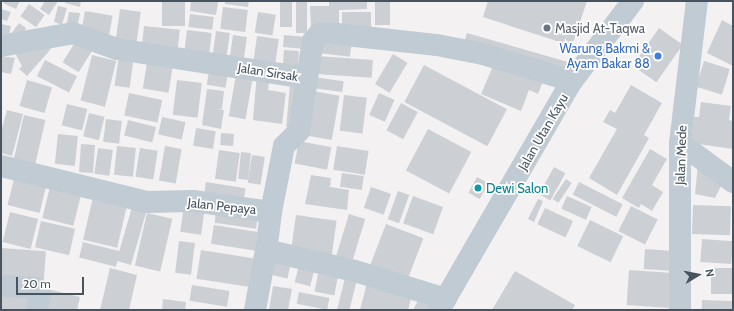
<!DOCTYPE html>
<html>
<head>
<meta charset="utf-8">
<style>
  body { margin:0 }
  #map { position:relative; width:734px; height:311px; overflow:hidden; background:#f3f1f1; font-family:Cabin,sans-serif }
  div>[style] { position:absolute }
  [style*='--x'] { left:calc(var(--x)*1px); top:calc(var(--y)*1px); width:calc(var(--w)*1px); rotate:calc(var(--a)*1deg) }
  .building>* { inset:0; background:#ccd0d5; transform-origin:0 0 }
  .minor>* { height:22px; margin:-11px; padding:0 11px; transform-origin:11px; border-radius:11px; background:#c1cbd3 }
  .dots>* { width:11px; height:11px; translate:-50% -50%; box-sizing:border-box; border:2px solid #fff; border-radius:50% }
  span { translate:-50% -50%; white-space:nowrap; text-align:center; line-height:1.15; -webkit-text-stroke:3.5px #fff; paint-order:stroke }
  .worship-label { font-size:13px; color:#5b616d }
  .left { translate:0 -50%; text-align:left }
  .shop-label { font-size:13px; color:#366cbe }
  .right { translate:-100% -50%; text-align:right }
  .street-label { font-size:13px; color:#47545f }
  .culture-label { font-size:13px; color:#0d838f }
  .frame { position:absolute; inset:0; border:2px solid #47545f; pointer-events:none }
  .north { position:absolute; left:678px; top:255px; width:40px; height:40px; -webkit-text-stroke:3px #fff; paint-order:stroke; rotate:80deg; font-size:11px; font-weight:700; line-height:16px; text-align:center; color:#47545f }
  .north::after { content:''; display:block; margin:auto; width:14px; height:18px; background:#47545f; clip-path:polygon(50% 0,100% 100%,50% 72%,0 100%) }
  .scale { position:absolute; left:16px; top:277px; width:68px; height:18px; box-sizing:border-box; border:2px solid #47545f; border-top:0; padding-left:5px; font-size:12px; line-height:14px; white-space:nowrap; color:#47545f; -webkit-text-stroke:3px #fff; paint-order:stroke }
</style>
</head>
<body>
<div id="map">
  <div class="building">
    <i style="clip-path:polygon(5px 1px,20px 1px,16px 9px,3px 3px)"></i>
    <i style="clip-path:polygon(45px 1px,58px 1px,49px 15px,40px 9px)"></i>
    <i style="clip-path:polygon(66px 1px,81px 1px,80px 7px,65px 3px)"></i>
    <i style="left:162px;top:1px;width:23px;height:25px"></i>
    <i style="clip-path:polygon(191px 1px,218px 2px,216px 15px,190px 11px)"></i>
    <i style="clip-path:polygon(225px 1px,249px 1px,248px 7px,225px 4px)"></i>
    <i style="left:280px;top:1px;width:12px;height:26px"></i>
    <i style="left:296px;top:1px;width:11px;height:32px"></i>
    <i style="clip-path:polygon(329px 1px,367px 1px,367px 9px,339px 10px,339px 27px,311px 28px,310px 6px,329px 6px)"></i>
    <i style="left:375px;top:1px;width:15px;height:24px"></i>
    <i style="clip-path:polygon(488px 1px,587px 1px,572px 46px,483px 17px)"></i>
    <i style="left:29px;top:4px;width:19px;height:15px;rotate:35deg"></i>
    <i style="clip-path:polygon(58px 6px,67px 8px,62px 25px,54px 22px)"></i>
    <i style="left:223px;top:7px;width:25px;height:22px;rotate:7deg"></i>
    <i style="clip-path:polygon(1px 9px,11px 12px,7px 21px,1px 19px)"></i>
    <i style="left:120px;top:9px;width:21px;height:36px;rotate:8deg"></i>
    <i style="left:85px;top:11px;width:28px;height:24px;rotate:10deg"></i>
    <i style="clip-path:polygon(69px 12px,80px 13px,77px 28px,66px 27px)"></i>
    <i style="left:258px;top:12px;width:18px;height:21px;rotate:9deg"></i>
    <i style="left:342px;top:12px;width:29px;height:20px"></i>
    <i style="left:190px;top:14px;width:24px;height:13px;rotate:7deg"></i>
    <i style="clip-path:polygon(722px 20px,733px 26px,733px 66px,707px 53px)"></i>
    <i style="left:19px;top:23px;width:9px;height:14px;rotate:36deg"></i>
    <i style="clip-path:polygon(1px 24px,11px 26px,7px 43px,1px 42px)"></i>
    <i style="left:144px;top:26px;width:36px;height:22px;rotate:6deg"></i>
    <i style="left:659px;top:28px;width:29px;height:46px;rotate:35deg"></i>
    <i style="left:187px;top:30px;width:25px;height:23px;rotate:7deg"></i>
    <i style="left:216px;top:31px;width:14px;height:27px;rotate:8deg"></i>
    <i style="left:467px;top:33px;width:105px;height:14px;rotate:16deg"></i>
    <i style="left:233px;top:35px;width:14px;height:28px;rotate:8deg"></i>
    <i style="left:284px;top:35px;width:25px;height:12px;rotate:5deg"></i>
    <i style="left:79px;top:36px;width:19px;height:31px;rotate:32deg"></i>
    <i style="left:257px;top:36px;width:22px;height:31px;rotate:8deg"></i>
    <i style="left:320px;top:38px;width:32px;height:15px;rotate:7deg"></i>
    <i style="clip-path:polygon(43px 41px,51px 49px,27px 76px,19px 69px,22px 66px,16px 55px,26px 45px)"></i>
    <i style="left:284px;top:50px;width:15px;height:21px;rotate:4deg"></i>
    <i style="left:393px;top:54px;width:17px;height:35px;rotate:31deg"></i>
    <i style="left:92px;top:55px;width:25px;height:47px;rotate:14deg"></i>
    <i style="left:119px;top:55px;width:15px;height:31px;rotate:8deg"></i>
    <i style="clip-path:polygon(1px 56px,15px 58px,11px 74px,1px 72px)"></i>
    <i style="left:148px;top:56px;width:26px;height:33px;rotate:9deg"></i>
    <i style="left:317px;top:56px;width:56px;height:18px;rotate:4deg"></i>
    <i style="clip-path:polygon(496px 59px,543px 81px,538px 94px,529px 90px,521px 111px,481px 94px)"></i>
    <i style="left:45px;top:60px;width:36px;height:18px;rotate:27deg"></i>
    <i style="left:704px;top:61px;width:27px;height:27px;rotate:17deg"></i>
    <i style="left:424px;top:65px;width:94px;height:42px;rotate:28deg"></i>
    <i style="left:209px;top:71px;width:19px;height:14px;rotate:9deg"></i>
    <i style="clip-path:polygon(257px 72px,270px 74px,268px 90px,286px 93px,282px 124px,253px 120px)"></i>
    <i style="left:236px;top:75px;width:17px;height:42px;rotate:10deg"></i>
    <i style="left:314px;top:77px;width:30px;height:11px;rotate:8deg"></i>
    <i style="left:27px;top:80px;width:26px;height:27px;rotate:16deg"></i>
    <i style="left:177px;top:80px;width:25px;height:35px;rotate:7deg"></i>
    <i style="left:290px;top:84px;width:12px;height:43px;rotate:5deg"></i>
    <i style="clip-path:polygon(631px 85px,662px 103px,644px 135px,649px 138px,617px 195px,589px 178px,617px 129px,603px 122px,610px 110px,615px 113px)"></i>
    <i style="clip-path:polygon(207px 89px,224px 91px,222px 109px,217px 109px,224px 110px,221px 129px,202px 125px)"></i>
    <i style="left:313px;top:91px;width:27px;height:45px;rotate:10deg"></i>
    <i style="left:129px;top:93px;width:34px;height:23px;rotate:12deg"></i>
    <i style="left:379px;top:93px;width:17px;height:24px;rotate:24deg"></i>
    <i style="left:344px;top:95px;width:23px;height:36px;rotate:7deg"></i>
    <i style="clip-path:polygon(701px 102px,731px 106px,729px 120px,733px 121px,733px 149px,691px 143px,694px 117px,699px 117px)"></i>
    <i style="left:401px;top:103px;width:19px;height:31px;rotate:28deg"></i>
    <i style="left:67px;top:104px;width:21px;height:22px;rotate:14deg"></i>
    <i style="clip-path:polygon(7px 110px,23px 114px,12px 156px,1px 153px,1px 132px)"></i>
    <i style="left:89px;top:113px;width:16px;height:24px;rotate:14deg"></i>
    <i style="left:24px;top:115px;width:22px;height:45px;rotate:13deg"></i>
    <i style="left:162px;top:117px;width:24px;height:18px;rotate:12deg"></i>
    <i style="left:106px;top:119px;width:16px;height:23px;rotate:7deg"></i>
    <i style="left:128px;top:120px;width:29px;height:16px;rotate:14deg"></i>
    <i style="left:196px;top:128px;width:20px;height:18px;rotate:9deg"></i>
    <i style="left:428px;top:129px;width:49px;height:47px;rotate:28deg"></i>
    <i style="left:221px;top:133px;width:13px;height:12px;rotate:4deg"></i>
    <i style="left:58px;top:134px;width:20px;height:30px;rotate:6deg"></i>
    <i style="left:299px;top:141px;width:33px;height:23px;rotate:11deg"></i>
    <i style="left:81px;top:144px;width:14px;height:28px;rotate:4deg"></i>
    <i style="left:117px;top:146px;width:19px;height:29px;rotate:6deg"></i>
    <i style="left:165px;top:146px;width:17px;height:35px;rotate:10deg"></i>
    <i style="left:337px;top:146px;width:32px;height:24px;rotate:9deg"></i>
    <i style="left:98px;top:148px;width:15px;height:26px;rotate:8deg"></i>
    <i style="left:140px;top:148px;width:18px;height:29px;rotate:9deg"></i>
    <i style="clip-path:polygon(650px 149px,667px 159px,652px 185px,663px 192px,652px 211px,641px 204px,639px 208px,622px 198px)"></i>
    <i style="left:219px;top:150px;width:21px;height:29px;rotate:8deg"></i>
    <i style="left:241px;top:152px;width:10px;height:27px;rotate:6deg"></i>
    <i style="left:252px;top:155px;width:13px;height:28px;rotate:9deg"></i>
    <i style="clip-path:polygon(698px 164px,725px 178px,715px 198px,695px 194px)"></i>
    <i style="left:554px;top:167px;width:13px;height:31px;rotate:29deg"></i>
    <i style="left:342px;top:173px;width:22px;height:14px;rotate:8deg"></i>
    <i style="left:15px;top:175px;width:33px;height:31px;rotate:14deg"></i>
    <i style="clip-path:polygon(311px 175px,331px 178px,330px 187px,349px 190px,347px 210px,305px 204px)"></i>
    <i style="left:477px;top:177px;width:13px;height:18px;rotate:29deg"></i>
    <i style="left:566px;top:179px;width:7px;height:24px;rotate:34deg"></i>
    <i style="left:206px;top:182px;width:40px;height:18px;rotate:9deg"></i>
    <i style="left:579px;top:182px;width:49px;height:14px;rotate:27deg"></i>
    <i style="left:51px;top:183px;width:32px;height:36px;rotate:14deg"></i>
    <i style="left:371px;top:187px;width:21px;height:22px;rotate:19deg"></i>
    <i style="left:398px;top:191px;width:12px;height:30px;rotate:20deg"></i>
    <i style="left:413px;top:196px;width:32px;height:29px;rotate:20deg"></i>
    <i style="left:567px;top:196px;width:27px;height:14px;rotate:24deg"></i>
    <i style="left:93px;top:197px;width:35px;height:44px;rotate:13deg"></i>
    <i style="clip-path:polygon(538px 199px,543px 201px,534px 222px,528px 219px)"></i>
    <i style="left:184px;top:205px;width:21px;height:27px;rotate:8deg"></i>
    <i style="left:217px;top:205px;width:42px;height:18px;rotate:8deg"></i>
    <i style="left:693px;top:205px;width:38px;height:29px;rotate:2deg"></i>
    <i style="left:631px;top:206px;width:30px;height:28px;rotate:27deg"></i>
    <i style="left:132px;top:207px;width:15px;height:56px;rotate:16deg"></i>
    <i style="left:545px;top:208px;width:31px;height:18px;rotate:25deg"></i>
    <i style="left:10px;top:212px;width:29px;height:31px;rotate:14deg"></i>
    <i style="left:147px;top:213px;width:26px;height:54px;rotate:13deg"></i>
    <i style="left:349px;top:214px;width:17px;height:45px;rotate:17deg"></i>
    <i style="left:296px;top:215px;width:41px;height:37px;rotate:8deg"></i>
    <i style="left:590px;top:220px;width:37px;height:29px;rotate:26deg"></i>
    <i style="left:41px;top:221px;width:35px;height:27px;rotate:13deg"></i>
    <i style="left:386px;top:224px;width:40px;height:49px;rotate:21deg"></i>
    <i style="left:214px;top:225px;width:45px;height:19px;rotate:9deg"></i>
    <i style="left:702px;top:239px;width:31px;height:23px;rotate:4deg"></i>
    <i style="left:179px;top:241px;width:16px;height:32px;rotate:7deg"></i>
    <i style="left:83px;top:242px;width:38px;height:16px;rotate:14deg"></i>
    <i style="left:1px;top:248px;width:45px;height:35px;rotate:4deg"></i>
    <i style="left:645px;top:249px;width:31px;height:20px;rotate:4deg"></i>
    <i style="left:201px;top:250px;width:54px;height:29px;rotate:9deg"></i>
    <i style="left:270px;top:256px;width:22px;height:18px;rotate:13deg"></i>
    <i style="left:300px;top:261px;width:16px;height:22px;rotate:14deg"></i>
    <i style="clip-path:polygon(110px 268px,137px 275px,129px 310px,100px 310px)"></i>
    <i style="left:711px;top:268px;width:22px;height:26px"></i>
    <i style="left:319px;top:269px;width:20px;height:23px;rotate:11deg"></i>
    <i style="left:629px;top:270px;width:51px;height:35px;rotate:4deg"></i>
    <i style="clip-path:polygon(515px 271px,575px 305px,572px 310px,492px 310px)"></i>
    <i style="left:345px;top:278px;width:12px;height:33px;rotate:14deg"></i>
    <i style="clip-path:polygon(367px 283px,412px 295px,408px 310px,360px 310px)"></i>
    <i style="left:192px;top:285px;width:38px;height:16px;rotate:9deg"></i>
    <i style="clip-path:polygon(273px 286px,292px 289px,288px 310px,269px 310px)"></i>
    <i style="clip-path:polygon(1px 288px,34px 291px,33px 310px,1px 310px)"></i>
    <i style="clip-path:polygon(48px 289px,80px 297px,77px 310px,44px 310px)"></i>
    <i style="left:299px;top:292px;width:31px;height:12px;rotate:11deg"></i>
    <i style="clip-path:polygon(420px 297px,435px 310px,413px 310px)"></i>
    <i style="clip-path:polygon(163px 299px,186px 302px,185px 310px,162px 310px)"></i>
    <i style="left:702px;top:300px;width:31px;height:10px;rotate:2deg"></i>
  </div>
  <div class="minor">
    <i style="--x:1;--y:46;--w:73;--a:-10.2"></i>
    <i style="--x:73;--y:33;--w:47;--a:20"></i>
    <i style="--x:117;--y:49;--w:192;--a:8.7"></i>
    <i style="--x:307;--y:78;--w:37;--a:-81"></i>
    <i style="--x:313;--y:41;--w:9;--a:-49"></i>
    <i style="--x:319;--y:34;--w:9;--a:-6"></i>
    <i style="--x:328;--y:33;--w:110;--a:6.3"></i>
    <i style="--x:437;--y:45;--w:47;--a:11.1"></i>
    <i style="--x:483;--y:54;--w:93;--a:16.9"></i>
    <i style="--x:680;--y:143;--w:66;--a:36.3"></i>
    <i style="--x:1;--y:166;--w:150;--a:13.9"></i>
    <i style="--x:147;--y:202;--w:46;--a:-1.2"></i>
    <i style="--x:193;--y:201;--w:79;--a:8"></i>
    <i style="--x:271;--y:212;--w:38;--a:97"></i>
    <i style="--x:266;--y:250;--w:91;--a:13.3"></i>
    <i style="--x:355;--y:271;--w:95;--a:17.1"></i>
    <i style="--x:271;--y:212;--w:67;--a:-78.9"></i>
    <i style="--x:284;--y:146;--w:21;--a:-45"></i>
    <i style="--x:299;--y:131;--w:54;--a:-81.4"></i>
    <i style="--x:1;--y:286;--w:35;--a:3"></i>
    <i style="--x:36;--y:288;--w:6;--a:51"></i>
    <i style="--x:40;--y:293;--w:17;--a:100"></i>
    <i style="--x:255;--y:310;--w:61;--a:-79.6"></i>
    <i style="--x:439;--y:310;--w:265;--a:-59.9"></i>
    <i style="--x:572;--y:81;--w:101;--a:-52.7"></i>
    <i style="--x:680;--y:310;--w:167;--a:-90"></i>
    <i style="--x:680;--y:143;--w:143;--a:-83.2"></i>
  </div>
  <div class="dots">
    <i style="left:547px;top:28px;background:#6b7280"></i>
    <i style="left:658px;top:56px;background:#3f7fe0"></i>
    <i style="left:478px;top:188px;background:#0f9aa8"></i>
  </div>
  <div class="worship-label">
    <span class="left" style="left:555px;top:28px">Masjid At-Taqwa</span>
  </div>
  <div class="shop-label">
    <span class="right" style="left:650px;top:56px">Warung Bakmi &amp;<br>Ayam Bakar 88</span>
  </div>
  <div class="street-label">
    <span style="left:268px;top:72px;rotate:9deg">Jalan Sirsak</span>
    <span style="left:543px;top:132px;rotate:-60deg">Jalan Utan Kayu</span>
    <span style="left:681px;top:155px;rotate:-88deg">Jalan Mede</span>
    <span style="left:222px;top:206px;rotate:6deg">Jalan Pepaya</span>
  </div>
  <div class="culture-label">
    <span class="left" style="left:486px;top:188px">Dewi Salon</span>
  </div>
  <div class="frame"></div>
  <div class="north">N</div>
  <div class="scale">20 m</div>
</div>
</body>
</html>
